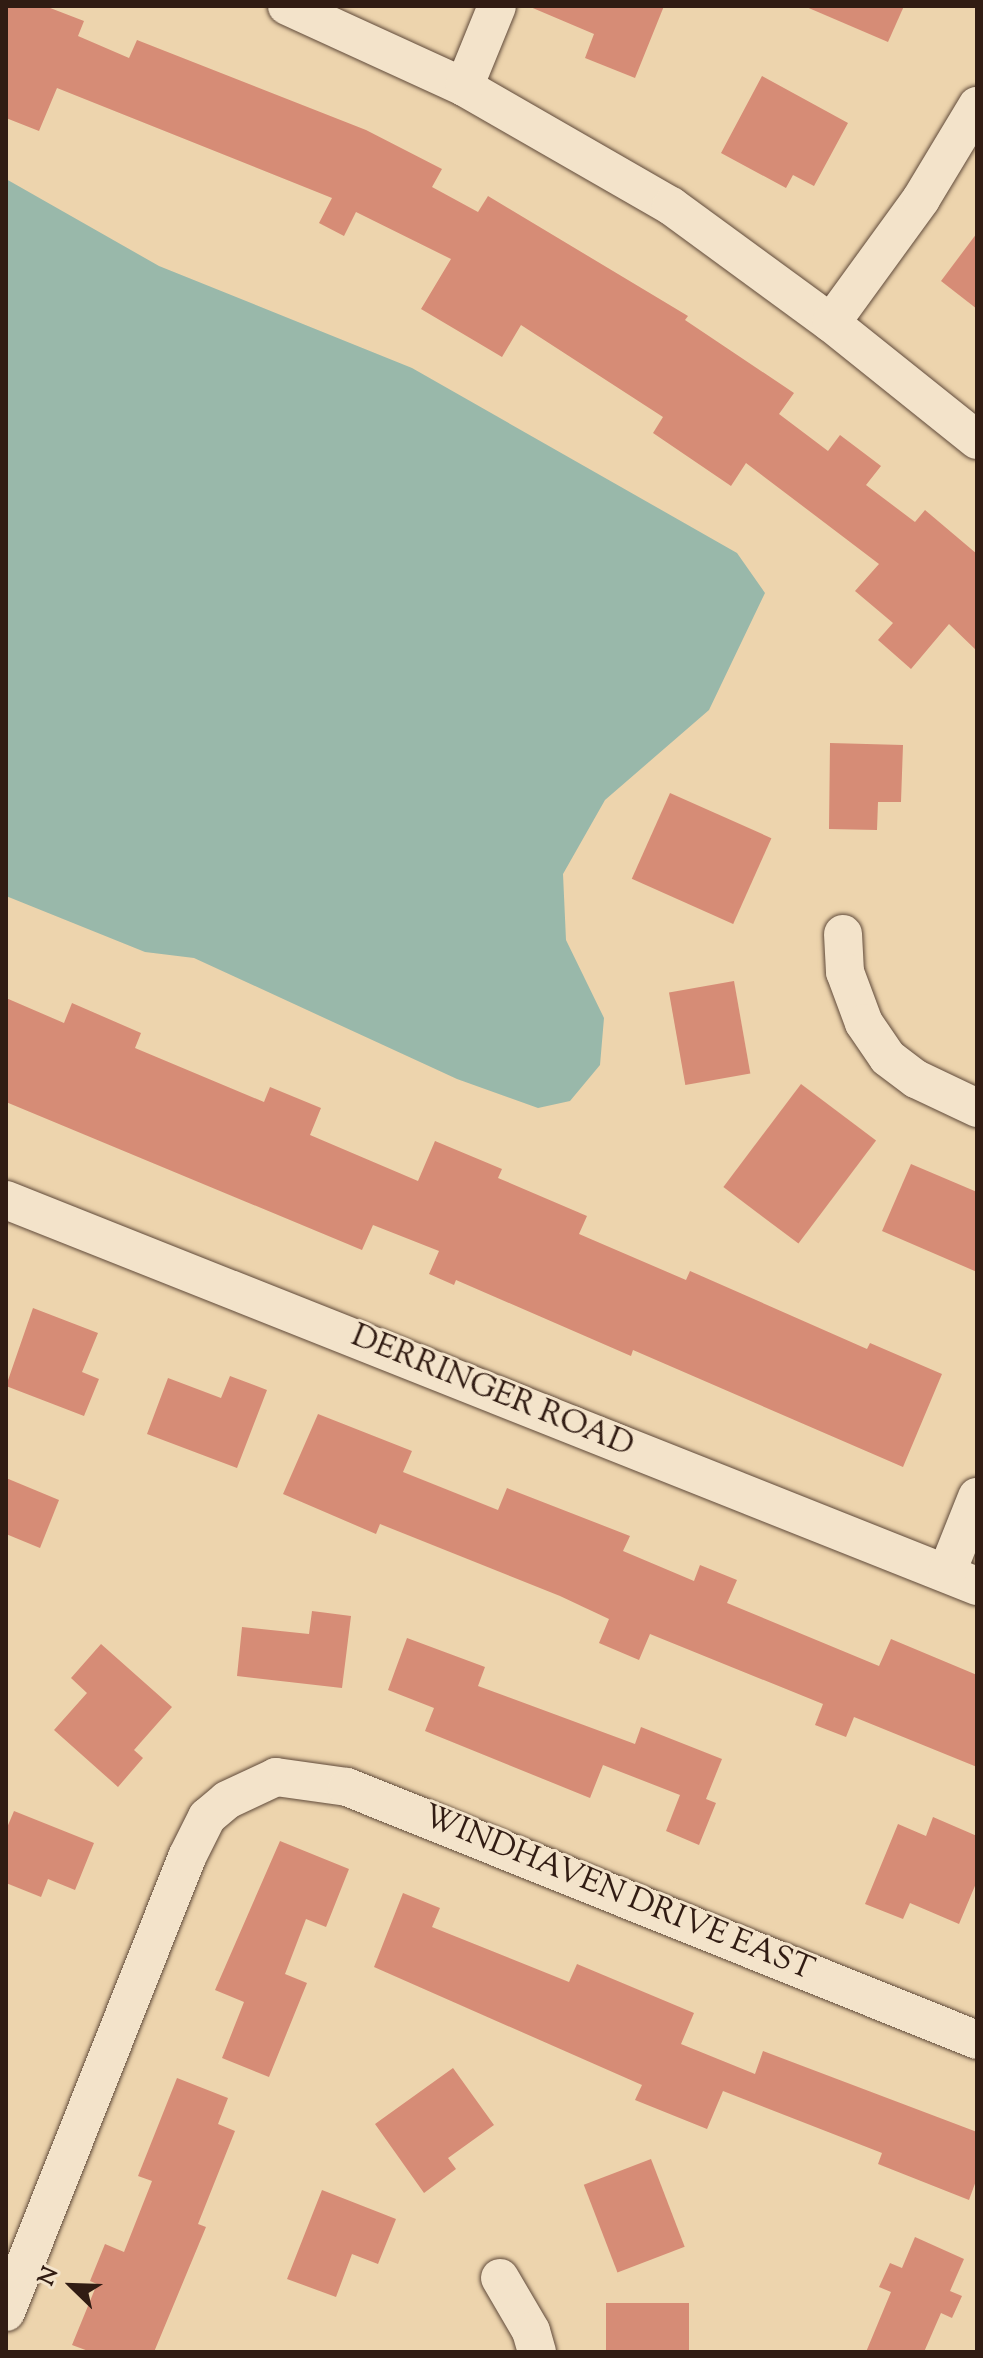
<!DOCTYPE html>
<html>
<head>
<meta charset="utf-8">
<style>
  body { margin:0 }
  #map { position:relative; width:983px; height:2358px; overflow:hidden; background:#edd4ad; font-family:"Sorts Mill Goudy",serif }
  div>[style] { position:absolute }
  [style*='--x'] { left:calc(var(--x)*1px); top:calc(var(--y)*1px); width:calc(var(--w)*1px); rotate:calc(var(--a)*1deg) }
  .water>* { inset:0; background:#99b8aa }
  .building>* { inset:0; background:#d68c76; transform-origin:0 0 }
  .roads { filter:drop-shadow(0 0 2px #604a3a) drop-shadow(0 0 2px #604a3a) }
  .minor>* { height:38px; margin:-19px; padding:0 19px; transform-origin:19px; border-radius:19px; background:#f3e3ca }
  span { translate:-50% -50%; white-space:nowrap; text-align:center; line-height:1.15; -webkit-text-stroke:6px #f3e3ca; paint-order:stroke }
  .street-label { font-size:32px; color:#311c13 }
  .frame { position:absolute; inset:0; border:8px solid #311c13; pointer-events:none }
  .north { position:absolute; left:32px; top:2246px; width:80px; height:80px; -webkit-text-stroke:6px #f3e3ca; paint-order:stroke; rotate:293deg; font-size:22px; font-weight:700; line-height:32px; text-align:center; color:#311c13 }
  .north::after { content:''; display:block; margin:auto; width:28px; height:36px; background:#311c13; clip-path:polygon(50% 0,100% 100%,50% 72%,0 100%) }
</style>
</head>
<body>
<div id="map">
  <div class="water">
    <i style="clip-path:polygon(6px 179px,159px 266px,412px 368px,737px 553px,765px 593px,709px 710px,605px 800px,563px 874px,566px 940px,604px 1018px,600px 1065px,570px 1101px,538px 1108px,457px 1079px,194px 958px,145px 952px,6px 896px)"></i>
  </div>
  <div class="building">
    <i style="clip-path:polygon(6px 6px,45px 6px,84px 21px,78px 36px,129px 58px,137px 40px,366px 130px,442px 169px,432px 187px,478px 212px,488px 196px,688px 316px,685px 320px,794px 393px,779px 414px,828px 451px,840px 435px,881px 466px,866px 485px,915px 522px,925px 510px,977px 554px,977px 651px,949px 624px,911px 669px,878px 640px,893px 623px,855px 591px,879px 564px,746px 463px,731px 486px,653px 433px,663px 417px,521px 325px,502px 357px,421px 309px,451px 259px,356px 212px,344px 236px,319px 223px,332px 198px,57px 88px,39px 131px,6px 118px)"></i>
    <i style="clip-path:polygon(528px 6px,664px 6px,635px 78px,585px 58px,594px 34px)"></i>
    <i style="clip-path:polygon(804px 6px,904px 6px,888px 42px)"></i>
    <i style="clip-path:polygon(762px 76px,848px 123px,814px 186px,793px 175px,786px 188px,721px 153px)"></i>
    <i style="clip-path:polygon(977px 233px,977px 309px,941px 281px)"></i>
    <i style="clip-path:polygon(830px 743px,903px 745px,901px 802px,878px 802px,877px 830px,829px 829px)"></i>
    <i style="left:670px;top:793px;width:111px;height:94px;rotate:24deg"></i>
    <i style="left:734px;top:981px;width:94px;height:66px;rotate:80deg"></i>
    <i style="clip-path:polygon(6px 998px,64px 1023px,72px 1003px,141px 1033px,135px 1048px,264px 1102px,270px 1087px,321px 1108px,310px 1135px,418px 1181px,435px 1141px,502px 1169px,498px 1178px,587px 1216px,579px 1234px,686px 1280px,690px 1271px,867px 1349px,870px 1343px,942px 1374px,903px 1467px,633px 1350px,631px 1356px,456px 1280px,454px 1285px,429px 1274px,439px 1251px,373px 1225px,362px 1250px,6px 1102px)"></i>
    <i style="left:801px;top:1084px;width:94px;height:129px;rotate:37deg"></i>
    <i style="clip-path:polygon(911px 1164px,977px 1192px,977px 1272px,882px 1231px)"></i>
    <i style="clip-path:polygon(33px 1308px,98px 1333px,82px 1372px,99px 1379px,84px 1416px,6px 1386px)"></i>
    <i style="clip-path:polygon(230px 1376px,267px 1390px,237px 1468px,147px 1434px,168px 1378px,221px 1398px)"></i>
    <i style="clip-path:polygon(318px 1414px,412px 1451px,403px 1472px,498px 1510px,507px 1488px,630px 1536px,623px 1551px,694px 1581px,700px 1565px,737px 1580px,727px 1603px,879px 1666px,891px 1639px,977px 1675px,977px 1767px,854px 1717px,846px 1737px,815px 1725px,823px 1704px,650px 1634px,639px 1660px,599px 1643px,609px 1619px,560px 1596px,380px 1524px,376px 1534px,283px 1494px)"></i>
    <i style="clip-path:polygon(6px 1478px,59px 1500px,40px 1548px,6px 1534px)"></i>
    <i style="clip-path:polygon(312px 1611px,351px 1616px,342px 1688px,237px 1676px,242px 1627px,309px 1634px)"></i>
    <i style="clip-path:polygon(407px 1638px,485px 1667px,478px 1686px,635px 1744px,641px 1727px,722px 1759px,706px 1799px,716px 1803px,699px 1845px,666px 1831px,680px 1795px,603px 1765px,590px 1798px,425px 1731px,434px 1708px,388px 1690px)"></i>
    <i style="clip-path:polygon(101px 1644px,172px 1707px,134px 1750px,143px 1758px,118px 1787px,54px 1730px,87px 1693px,71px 1678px)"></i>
    <i style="clip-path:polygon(14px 1811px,94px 1843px,75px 1890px,48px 1879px,41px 1897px,6px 1883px,6px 1830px)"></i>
    <i style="clip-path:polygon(933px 1817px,977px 1836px,977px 1881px,959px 1924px,910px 1903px,903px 1919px,865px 1904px,898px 1824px,926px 1836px)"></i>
    <i style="clip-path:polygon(280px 1841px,349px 1869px,326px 1927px,306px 1919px,285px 1974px,307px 1983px,269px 2077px,222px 2058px,244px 2002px,215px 1990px)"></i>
    <i style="clip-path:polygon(403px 1893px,440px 1908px,432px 1927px,569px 1982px,577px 1964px,694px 2013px,681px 2044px,755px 2074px,763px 2051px,977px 2132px,977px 2178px,969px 2200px,878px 2164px,882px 2153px,723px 2091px,707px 2129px,635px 2100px,642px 2085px,374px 1967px)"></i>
    <i style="clip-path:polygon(453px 2068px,494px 2125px,448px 2158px,456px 2169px,424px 2193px,375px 2124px)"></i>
    <i style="clip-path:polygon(177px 2078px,228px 2098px,218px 2124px,235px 2131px,198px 2224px,206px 2227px,154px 2352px,91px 2352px,72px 2345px,97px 2284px,90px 2281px,105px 2244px,124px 2252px,152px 2181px,138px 2176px)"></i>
    <i style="left:651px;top:2159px;width:94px;height:72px;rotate:69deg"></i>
    <i style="clip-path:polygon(322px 2190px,396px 2219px,378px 2264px,352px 2254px,336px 2297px,287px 2279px)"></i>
    <i style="clip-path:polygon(915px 2237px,964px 2259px,950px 2291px,962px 2296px,952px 2318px,941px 2313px,924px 2352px,866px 2352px,891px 2292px,879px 2287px,890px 2263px,902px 2268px)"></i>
    <i style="left:689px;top:2303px;width:49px;height:83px;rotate:90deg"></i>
  </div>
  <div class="roads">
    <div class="minor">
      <i style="--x:287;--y:6;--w:195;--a:24.6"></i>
      <i style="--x:464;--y:87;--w:239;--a:29.9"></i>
      <i style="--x:671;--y:206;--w:198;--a:36.2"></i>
      <i style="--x:831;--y:323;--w:187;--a:38.7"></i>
      <i style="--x:464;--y:87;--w:87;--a:-67.8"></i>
      <i style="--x:831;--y:323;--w:153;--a:-54"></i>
      <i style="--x:921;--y:199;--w:109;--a:-58.9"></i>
      <i style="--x:843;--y:934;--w:38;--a:87"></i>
      <i style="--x:845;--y:972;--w:54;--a:69.6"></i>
      <i style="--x:864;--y:1023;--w:42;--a:55.6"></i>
      <i style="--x:888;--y:1058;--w:35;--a:37"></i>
      <i style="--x:916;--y:1079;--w:68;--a:25.4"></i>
      <i style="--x:6;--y:1200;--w:1045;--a:21.68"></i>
      <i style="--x:947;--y:1572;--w:81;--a:-68.2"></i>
      <i style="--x:500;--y:2278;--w:61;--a:59.7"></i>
      <i style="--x:531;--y:2331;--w:22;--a:74"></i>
      <i style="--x:6;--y:2312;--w:490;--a:-68.3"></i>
      <i style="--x:187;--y:1857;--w:45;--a:-63.4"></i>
      <i style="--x:207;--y:1817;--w:26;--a:-40"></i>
      <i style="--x:227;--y:1800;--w:54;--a:-25.1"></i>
      <i style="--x:276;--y:1777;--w:72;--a:8"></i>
      <i style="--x:347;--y:1787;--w:679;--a:21.88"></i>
    </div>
  </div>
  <div class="street-label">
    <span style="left:492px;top:1392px;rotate:22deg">DERRINGER ROAD</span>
    <span style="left:618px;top:1894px;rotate:22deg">WINDHAVEN DRIVE EAST</span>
  </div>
  <div class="frame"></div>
  <div class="north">N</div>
</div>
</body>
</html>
